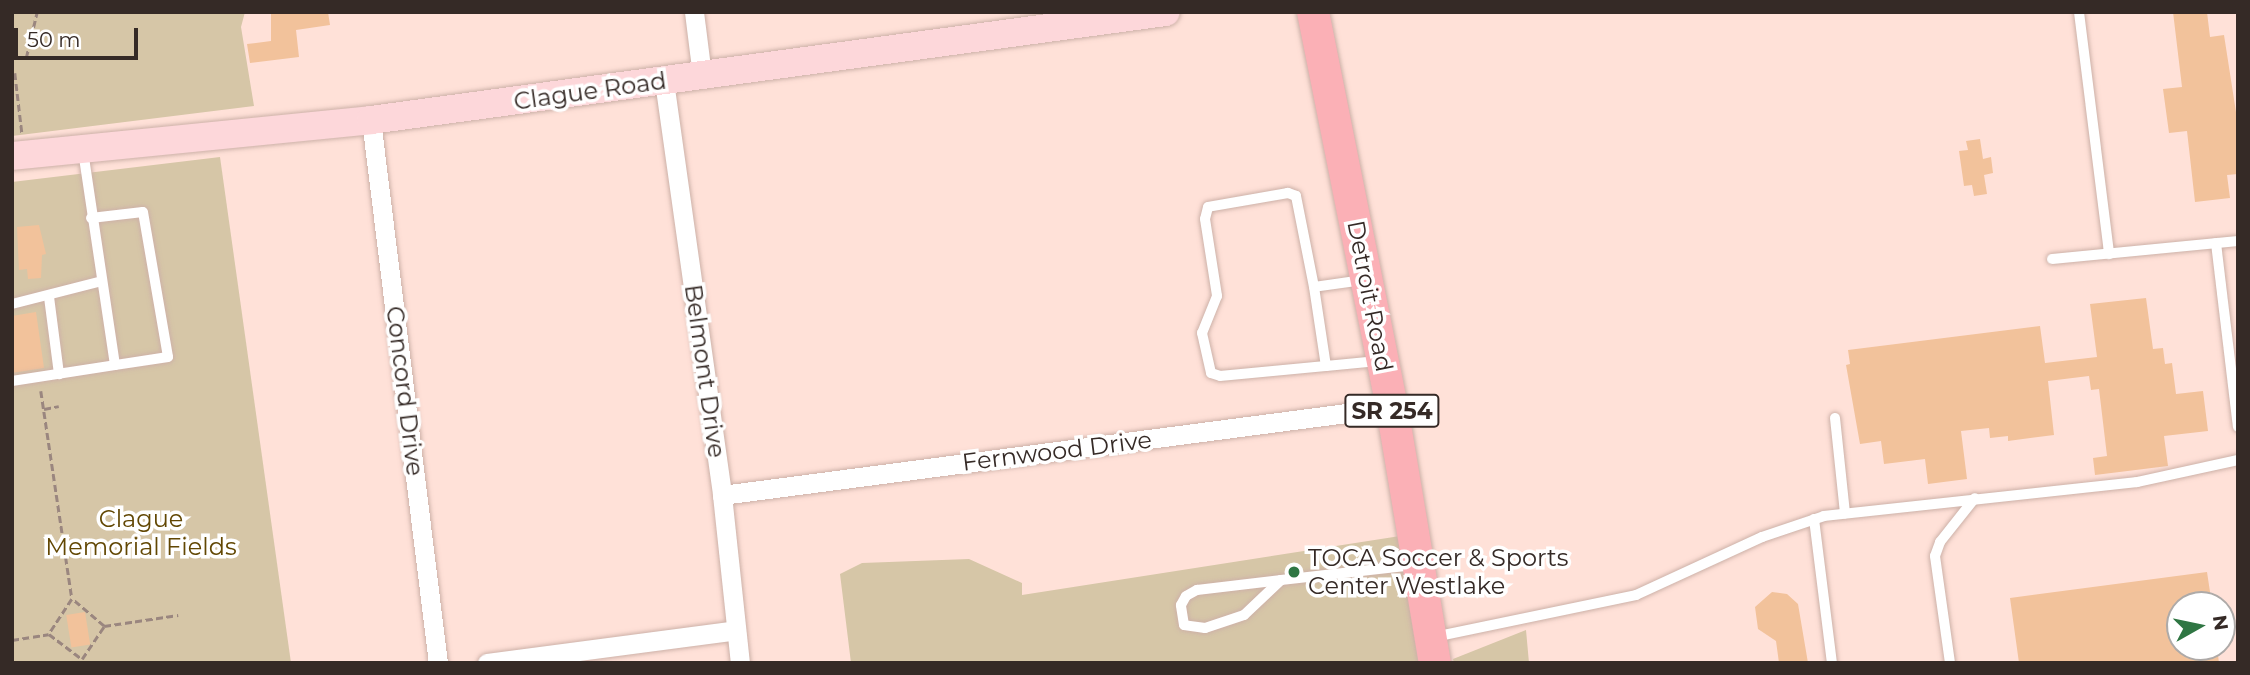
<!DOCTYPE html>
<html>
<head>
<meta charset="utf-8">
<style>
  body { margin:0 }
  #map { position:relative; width:2250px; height:675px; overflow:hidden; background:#ffe1d8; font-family:Montserrat,sans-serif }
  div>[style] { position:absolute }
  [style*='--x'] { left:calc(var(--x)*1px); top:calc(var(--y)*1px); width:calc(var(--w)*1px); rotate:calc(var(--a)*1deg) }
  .green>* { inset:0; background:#d6c6a7 }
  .building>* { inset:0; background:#f2c29b; transform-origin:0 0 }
  .path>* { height:2.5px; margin-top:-1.25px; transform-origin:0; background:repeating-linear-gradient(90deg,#9a867f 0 7px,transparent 0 10.5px) }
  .roads { filter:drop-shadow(0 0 2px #cdb1a8) drop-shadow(0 0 2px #cdb1a8) }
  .lane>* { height:10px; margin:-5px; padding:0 5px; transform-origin:5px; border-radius:5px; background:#fff }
  .street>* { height:19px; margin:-9.5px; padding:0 9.5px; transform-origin:9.5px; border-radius:9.5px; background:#fff }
  .secondary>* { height:28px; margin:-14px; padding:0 14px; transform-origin:14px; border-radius:14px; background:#fdd7da }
  .primary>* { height:32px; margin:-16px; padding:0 16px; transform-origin:16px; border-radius:16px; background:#fbb0b6 }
  .dots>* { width:19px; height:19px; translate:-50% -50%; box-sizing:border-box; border:4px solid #fff; border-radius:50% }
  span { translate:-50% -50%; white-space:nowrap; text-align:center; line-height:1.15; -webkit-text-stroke:7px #fff; paint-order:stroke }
  .shield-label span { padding:2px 5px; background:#fff; border:2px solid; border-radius:5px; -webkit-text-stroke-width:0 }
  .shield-label { font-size:23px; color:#352a26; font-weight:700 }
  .street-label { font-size:24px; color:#352a26 }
  .park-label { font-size:24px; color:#624703 }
  .poi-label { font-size:24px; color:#352a26 }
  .left { translate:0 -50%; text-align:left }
  .frame { position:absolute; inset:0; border:14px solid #352a26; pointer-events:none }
  .north { position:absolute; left:2166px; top:591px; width:70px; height:70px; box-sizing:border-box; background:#fff; border:2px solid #aeaaa8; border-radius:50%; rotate:81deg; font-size:19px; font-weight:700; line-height:28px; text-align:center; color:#352a26 }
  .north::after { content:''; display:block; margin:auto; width:24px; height:32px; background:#2f7643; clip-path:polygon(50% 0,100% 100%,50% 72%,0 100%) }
  .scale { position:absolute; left:14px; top:28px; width:124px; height:32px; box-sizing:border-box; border:4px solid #352a26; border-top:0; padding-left:9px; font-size:21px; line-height:24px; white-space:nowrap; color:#352a26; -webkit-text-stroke:5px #fff; paint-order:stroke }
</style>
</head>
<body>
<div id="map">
  <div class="green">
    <i style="clip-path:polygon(12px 12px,245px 12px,241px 27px,254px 106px,12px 136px)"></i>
    <i style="clip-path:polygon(220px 157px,291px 663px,12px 663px,12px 182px)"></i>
    <i style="clip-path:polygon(1413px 534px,1435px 663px,851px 663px,840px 574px,862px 563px,969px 559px,1022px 583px,1022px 595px)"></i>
    <i style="clip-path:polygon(1526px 630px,1529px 663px,1454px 663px,1453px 659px)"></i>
  </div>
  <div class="building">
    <i style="clip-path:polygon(271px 12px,328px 12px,330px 25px,296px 30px,299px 57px,250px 63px,247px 44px,271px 41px)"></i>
    <i style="clip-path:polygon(2173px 12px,2207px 12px,2210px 37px,2224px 35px,2238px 125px,2238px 174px,2227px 175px,2230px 198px,2195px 202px,2187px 131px,2169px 133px,2163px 89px,2182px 87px)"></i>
    <i style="clip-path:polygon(1980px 139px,1983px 159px,1991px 157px,1993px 173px,1984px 175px,1987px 194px,1974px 196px,1972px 185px,1964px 186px,1959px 151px,1968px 150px,1966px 141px)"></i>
    <i style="clip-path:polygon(39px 225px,46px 254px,42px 255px,41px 278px,28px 279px,27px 269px,19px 270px,17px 227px)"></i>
    <i style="clip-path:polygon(2146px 298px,2153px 349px,2163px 348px,2165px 364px,2172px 363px,2176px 394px,2203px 391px,2208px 431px,2164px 436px,2168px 466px,2095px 475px,2093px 458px,2107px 456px,2099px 389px,2091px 390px,2089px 376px,2048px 381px,2054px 435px,2008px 441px,2008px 436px,1990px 438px,1989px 428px,1961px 431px,1967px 479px,1928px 484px,1925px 459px,1884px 464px,1881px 441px,1860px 444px,1846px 365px,1850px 364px,1848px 350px,2040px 326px,2045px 363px,2097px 357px,2090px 304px)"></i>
    <i style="clip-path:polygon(36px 312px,44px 368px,12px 373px,12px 316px)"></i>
    <i style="clip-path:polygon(2207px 572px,2212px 605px,2180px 605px,2180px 647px,2217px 647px,2219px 663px,2019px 663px,2010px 598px)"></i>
    <i style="clip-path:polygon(1772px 592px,1787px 594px,1798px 604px,1808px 663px,1779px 663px,1776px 641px,1758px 629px,1755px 607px)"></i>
    <i style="left:85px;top:612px;width:33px;height:19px;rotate:81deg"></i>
  </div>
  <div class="path">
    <i style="--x:26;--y:58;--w:47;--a:-76.6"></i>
    <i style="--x:15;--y:73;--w:60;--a:83.3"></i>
    <i style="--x:41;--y:391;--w:210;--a:81.5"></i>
    <i style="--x:72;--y:599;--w:42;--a:123.3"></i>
    <i style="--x:49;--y:634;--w:41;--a:37.1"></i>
    <i style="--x:82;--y:659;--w:40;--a:-56"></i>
    <i style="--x:104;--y:626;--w:42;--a:-139.8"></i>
    <i style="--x:44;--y:409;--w:15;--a:-11"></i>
    <i style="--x:104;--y:626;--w:75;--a:-8.5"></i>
    <i style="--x:12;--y:640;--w:37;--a:-9"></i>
  </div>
  <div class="roads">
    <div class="lane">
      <i style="--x:2079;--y:12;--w:244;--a:82.9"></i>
      <i style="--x:91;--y:218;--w:52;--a:-6.6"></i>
      <i style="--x:143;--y:212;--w:147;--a:80.2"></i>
      <i style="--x:168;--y:357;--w:54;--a:171.4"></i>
      <i style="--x:2216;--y:243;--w:185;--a:83.2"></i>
      <i style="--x:2052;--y:259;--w:187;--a:-5.5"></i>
      <i style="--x:1363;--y:280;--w:49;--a:171.9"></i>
      <i style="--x:1314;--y:287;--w:80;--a:81.4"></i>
      <i style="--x:1326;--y:366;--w:52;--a:-5.5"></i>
      <i style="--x:1314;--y:287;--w:93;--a:-101.2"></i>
      <i style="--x:1296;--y:196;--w:9;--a:-159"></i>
      <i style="--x:1288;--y:193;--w:81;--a:170.1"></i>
      <i style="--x:1208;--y:207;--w:12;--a:104"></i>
      <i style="--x:1205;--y:219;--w:78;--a:81.1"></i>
      <i style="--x:1217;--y:296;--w:40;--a:112"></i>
      <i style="--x:1202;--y:333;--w:41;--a:77.3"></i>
      <i style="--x:1211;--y:373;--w:9;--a:18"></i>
      <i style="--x:1220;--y:376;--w:106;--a:-5.4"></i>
      <i style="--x:49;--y:297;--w:78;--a:82.6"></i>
      <i style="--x:12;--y:304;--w:93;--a:-14.3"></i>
      <i style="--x:12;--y:381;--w:104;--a:-8.8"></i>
      <i style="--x:115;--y:365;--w:215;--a:-98.5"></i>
      <i style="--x:1835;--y:418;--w:96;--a:84"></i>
      <i style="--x:1814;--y:519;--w:145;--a:82.9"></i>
      <i style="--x:1281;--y:580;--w:51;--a:136.6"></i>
      <i style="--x:1244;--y:615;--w:41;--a:161.6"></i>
      <i style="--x:1205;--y:628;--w:21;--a:-172"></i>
      <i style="--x:1184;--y:625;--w:20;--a:-99"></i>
      <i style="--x:1181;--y:605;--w:10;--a:-61"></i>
      <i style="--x:1186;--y:596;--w:13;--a:-29"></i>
      <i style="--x:1197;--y:590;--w:85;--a:-6.8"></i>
      <i style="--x:1281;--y:580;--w:134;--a:-6.4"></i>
      <i style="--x:1434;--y:637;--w:206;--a:-11.7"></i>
      <i style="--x:1636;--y:595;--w:139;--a:-24.7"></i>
      <i style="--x:1762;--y:537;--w:65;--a:-18.7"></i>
      <i style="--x:1824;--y:516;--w:315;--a:-6.2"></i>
      <i style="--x:2137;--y:482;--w:103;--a:-12.3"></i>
      <i style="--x:1950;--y:663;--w:108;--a:-98"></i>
      <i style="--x:1935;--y:556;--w:15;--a:-70"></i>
      <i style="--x:1940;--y:542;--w:56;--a:-51.5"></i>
    </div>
    <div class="street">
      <i style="--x:694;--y:12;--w:64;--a:82.8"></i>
      <i style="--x:664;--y:81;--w:418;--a:82"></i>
      <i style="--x:722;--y:495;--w:169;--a:83.9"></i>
      <i style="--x:371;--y:120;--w:547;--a:82.97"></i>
      <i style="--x:722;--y:495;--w:676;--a:-7.48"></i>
      <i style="--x:487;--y:663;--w:251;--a:-7.5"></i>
    </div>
    <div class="secondary">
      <i style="--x:12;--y:156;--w:361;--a:-5.7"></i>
      <i style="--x:371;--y:120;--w:802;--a:-7.74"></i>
    </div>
    <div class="primary">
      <i style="--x:1313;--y:12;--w:403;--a:78.7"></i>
      <i style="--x:1392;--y:407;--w:260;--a:80.5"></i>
    </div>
  </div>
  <div class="dots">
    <i style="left:1294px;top:572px;background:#2f7643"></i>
  </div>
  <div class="shield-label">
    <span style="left:1392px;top:411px">SR 254</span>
  </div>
  <div class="street-label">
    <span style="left:590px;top:91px;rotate:-8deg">Clague Road</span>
    <span style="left:1370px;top:296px;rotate:79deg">Detroit Road</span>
    <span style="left:705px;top:371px;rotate:82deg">Belmont Drive</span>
    <span style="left:405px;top:391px;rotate:83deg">Concord Drive</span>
    <span style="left:1057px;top:451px;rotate:-7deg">Fernwood Drive</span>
  </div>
  <div class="park-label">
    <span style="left:141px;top:533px">Clague<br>Memorial Fields</span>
  </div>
  <div class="poi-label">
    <span class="left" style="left:1308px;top:572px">TOCA Soccer &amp; Sports<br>Center Westlake</span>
  </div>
  <div class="frame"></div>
  <div class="north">N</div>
  <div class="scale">50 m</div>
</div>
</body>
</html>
